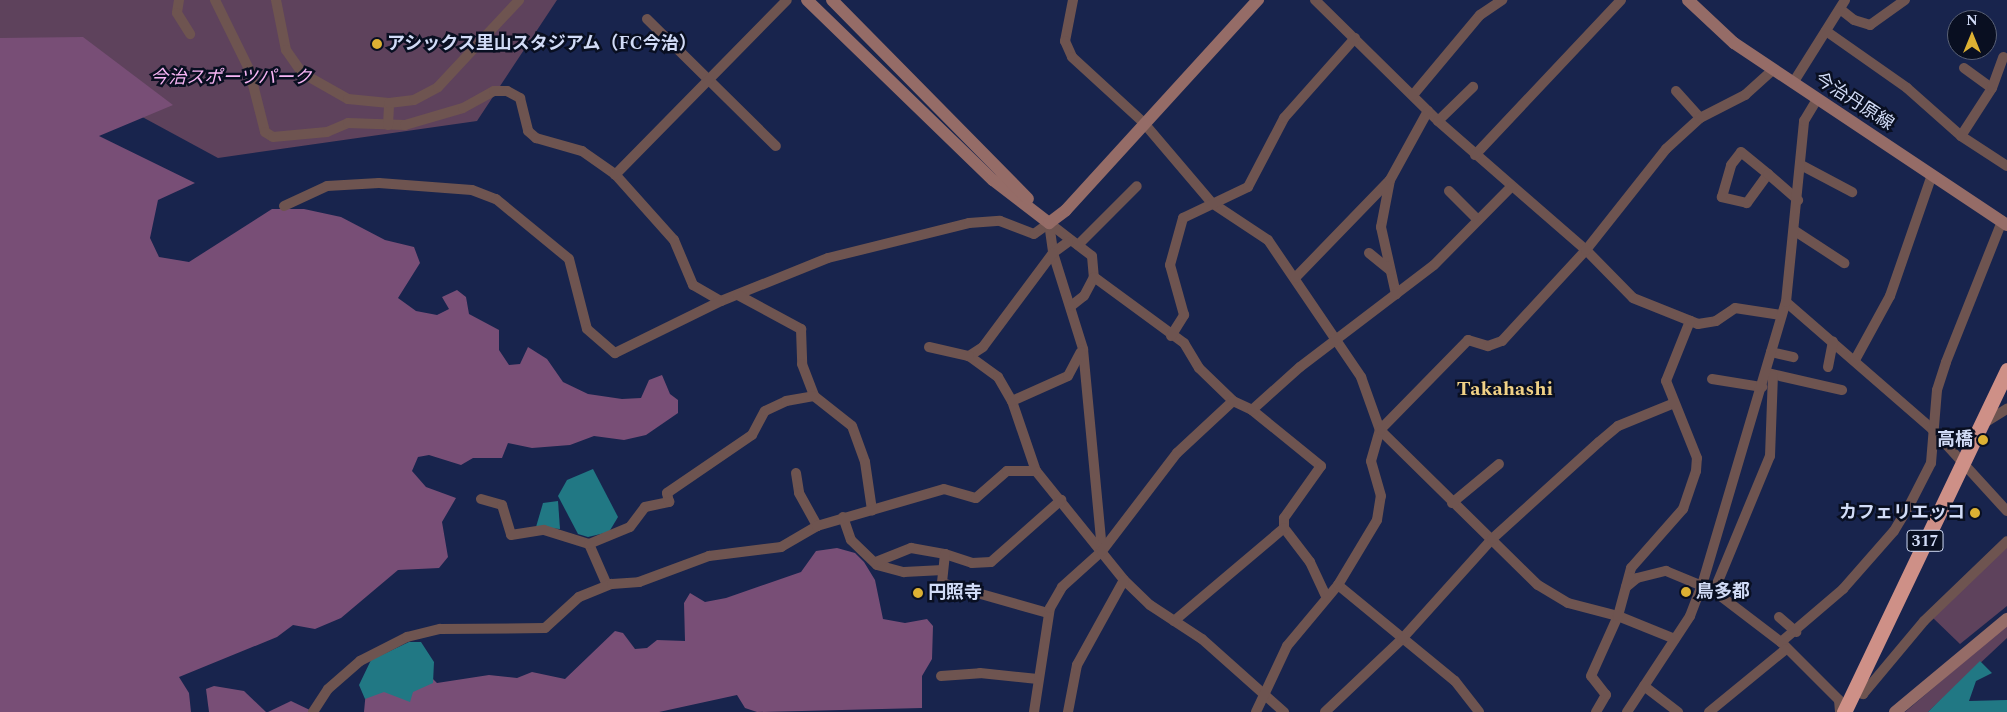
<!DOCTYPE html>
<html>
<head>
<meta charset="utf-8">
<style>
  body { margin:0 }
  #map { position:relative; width:2007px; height:712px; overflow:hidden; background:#18244d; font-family:Spectral,"Noto Sans JP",serif }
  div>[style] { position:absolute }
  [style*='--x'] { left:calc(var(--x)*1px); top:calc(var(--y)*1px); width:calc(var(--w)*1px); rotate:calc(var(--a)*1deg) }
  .green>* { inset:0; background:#5e425c }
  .forest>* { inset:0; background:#784e76 }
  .water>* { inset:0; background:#217884 }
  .street>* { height:10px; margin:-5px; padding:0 5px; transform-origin:5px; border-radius:5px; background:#6e5450 }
  .secondary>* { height:12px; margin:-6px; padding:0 6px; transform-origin:6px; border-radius:6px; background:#956c67 }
  .highway>* { height:15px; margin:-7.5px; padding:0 7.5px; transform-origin:7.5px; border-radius:7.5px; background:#ce9087 }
  .dots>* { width:14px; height:14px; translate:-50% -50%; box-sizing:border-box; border:2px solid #090f21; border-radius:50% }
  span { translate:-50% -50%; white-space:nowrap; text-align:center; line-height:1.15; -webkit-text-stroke:5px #090f21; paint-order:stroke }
  .shield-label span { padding:1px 4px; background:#090f21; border:1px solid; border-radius:4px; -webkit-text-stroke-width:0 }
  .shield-label { font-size:16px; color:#d1dbf6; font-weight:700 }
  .poi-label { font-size:18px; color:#d1dbf6; font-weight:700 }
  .left { translate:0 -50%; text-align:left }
  .right { translate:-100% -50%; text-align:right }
  .park-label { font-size:18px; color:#f7b5f4; font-style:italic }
  .street-label { font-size:18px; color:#d1dbf6 }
  .quarter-label { font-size:20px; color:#f0d186; font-weight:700 }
  .north { position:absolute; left:1947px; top:10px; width:50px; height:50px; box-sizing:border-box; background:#090f21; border:1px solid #596176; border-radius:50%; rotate:0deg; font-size:14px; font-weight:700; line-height:20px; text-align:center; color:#d1dbf6 }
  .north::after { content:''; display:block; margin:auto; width:18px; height:22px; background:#ddb133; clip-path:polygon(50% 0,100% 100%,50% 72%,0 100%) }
</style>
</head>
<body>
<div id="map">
  <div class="green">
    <i style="clip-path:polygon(0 0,557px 0,477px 121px,218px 158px,122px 106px,0 66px)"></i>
    <i style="clip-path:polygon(2007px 544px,2007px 606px,1960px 644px,1932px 617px)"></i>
    <i style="clip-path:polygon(2007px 625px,2007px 638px,1928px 712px,1905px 712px)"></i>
  </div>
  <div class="forest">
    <i style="clip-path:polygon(83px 37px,173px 105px,99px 136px,195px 183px,158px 200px,150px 238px,159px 257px,189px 262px,272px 209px,304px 209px,341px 217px,385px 240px,414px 247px,420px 263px,398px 298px,416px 311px,437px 315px,449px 309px,442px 297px,457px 290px,466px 297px,469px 314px,499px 330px,499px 350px,509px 365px,520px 364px,528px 347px,547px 359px,563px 382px,588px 394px,622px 399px,641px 398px,649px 380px,662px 375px,670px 394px,678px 400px,678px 413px,646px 435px,624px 440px,594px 436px,570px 445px,532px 448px,508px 443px,502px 458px,473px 458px,461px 465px,429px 455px,418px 457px,412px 471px,426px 487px,456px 498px,442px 522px,448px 557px,439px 568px,398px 570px,341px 618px,315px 629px,293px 625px,277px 637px,179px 677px,189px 693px,191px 712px,0 712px,0 38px)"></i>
    <i style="clip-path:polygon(837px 548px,855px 553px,864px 562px,875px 580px,883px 619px,905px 623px,927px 619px,933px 626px,932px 659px,922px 676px,922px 708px,757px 712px,745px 708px,737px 695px,659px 712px,364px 712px,366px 690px,431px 677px,437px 683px,489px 675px,517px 678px,532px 672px,565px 679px,615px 631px,623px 633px,635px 649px,647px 648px,657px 640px,685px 641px,684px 603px,690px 593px,705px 602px,726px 598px,801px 572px,816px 551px)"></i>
    <i style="clip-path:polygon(214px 686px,244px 691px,266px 712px,209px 712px,206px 689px)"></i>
    <i style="clip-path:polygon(291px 701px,314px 712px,268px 712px)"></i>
  </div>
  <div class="water">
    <i style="clip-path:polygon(593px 469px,618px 517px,609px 532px,588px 537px,578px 534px,558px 496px,567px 480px)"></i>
    <i style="clip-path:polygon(558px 501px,560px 529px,536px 527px,543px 503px)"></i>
    <i style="clip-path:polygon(409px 642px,421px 642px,434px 662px,433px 683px,413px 692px,410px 702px,384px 692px,365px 699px,359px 685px,371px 660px)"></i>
    <i style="clip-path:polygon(1980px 661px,1992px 673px,1976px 681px,1969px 701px,2007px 700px,2007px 712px,1928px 712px)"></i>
  </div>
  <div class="street">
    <i style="--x:179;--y:0;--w:13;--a:99"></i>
    <i style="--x:177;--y:13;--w:25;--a:58"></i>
    <i style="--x:215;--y:0;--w:77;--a:63.8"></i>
    <i style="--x:249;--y:69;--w:65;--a:75.7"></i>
    <i style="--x:265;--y:132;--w:9;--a:32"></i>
    <i style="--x:273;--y:137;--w:54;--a:-5.3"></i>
    <i style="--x:327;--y:132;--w:23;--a:-23"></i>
    <i style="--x:348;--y:123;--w:57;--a:2"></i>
    <i style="--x:405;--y:125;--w:60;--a:-16.3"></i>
    <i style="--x:463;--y:108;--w:35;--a:-29"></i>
    <i style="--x:494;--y:91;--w:13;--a:0"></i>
    <i style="--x:507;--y:91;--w:15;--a:28"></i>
    <i style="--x:520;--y:98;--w:34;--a:76"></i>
    <i style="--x:528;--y:131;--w:11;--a:41"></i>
    <i style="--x:536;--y:138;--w:48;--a:15.8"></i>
    <i style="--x:582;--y:151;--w:39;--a:35"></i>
    <i style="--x:614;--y:173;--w:90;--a:48.2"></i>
    <i style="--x:674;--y:240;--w:49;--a:67.1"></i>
    <i style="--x:693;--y:285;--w:32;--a:30"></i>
    <i style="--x:721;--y:301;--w:115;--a:-21.9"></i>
    <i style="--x:828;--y:258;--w:145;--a:-13.9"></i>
    <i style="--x:969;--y:223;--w:31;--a:-4"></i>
    <i style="--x:1000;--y:221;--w:36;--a:21"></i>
    <i style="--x:1034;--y:234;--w:19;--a:-36"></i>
    <i style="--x:276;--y:0;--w:51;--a:78.7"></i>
    <i style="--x:286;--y:50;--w:28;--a:55"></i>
    <i style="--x:302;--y:73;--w:53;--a:29.5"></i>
    <i style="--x:348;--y:99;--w:41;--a:5.6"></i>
    <i style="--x:1073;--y:0;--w:42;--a:101"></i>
    <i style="--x:1065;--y:41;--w:17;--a:66"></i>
    <i style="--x:1072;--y:57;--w:96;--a:42.5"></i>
    <i style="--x:1143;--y:122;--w:106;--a:49.6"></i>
    <i style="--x:1212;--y:203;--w:67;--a:33.5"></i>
    <i style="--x:1268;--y:240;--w:166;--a:55.8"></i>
    <i style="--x:1361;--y:377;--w:56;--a:70.3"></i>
    <i style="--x:1380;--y:430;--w:221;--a:44.5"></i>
    <i style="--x:1538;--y:585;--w:35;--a:31"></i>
    <i style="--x:1568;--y:603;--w:52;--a:14.6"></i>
    <i style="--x:1618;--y:616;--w:61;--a:22"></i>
    <i style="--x:1315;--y:0;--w:173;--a:44.5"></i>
    <i style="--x:1438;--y:121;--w:196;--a:41.1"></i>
    <i style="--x:1586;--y:250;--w:67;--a:45.6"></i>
    <i style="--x:1633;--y:298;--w:70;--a:21.8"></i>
    <i style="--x:1698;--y:324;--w:18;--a:-9"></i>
    <i style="--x:1716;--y:321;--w:23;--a:-34"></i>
    <i style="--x:1735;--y:308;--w:47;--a:8.7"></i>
    <i style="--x:1840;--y:9;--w:18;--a:38"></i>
    <i style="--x:1854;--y:20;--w:17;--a:17"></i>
    <i style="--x:1870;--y:25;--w:43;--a:-35.5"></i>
    <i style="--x:647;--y:19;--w:181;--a:44.6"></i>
    <i style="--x:1826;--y:31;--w:99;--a:35.1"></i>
    <i style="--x:1907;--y:88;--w:72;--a:41.6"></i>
    <i style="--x:1961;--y:136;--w:55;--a:33.1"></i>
    <i style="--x:1964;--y:68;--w:34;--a:36"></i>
    <i style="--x:1793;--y:83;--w:98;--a:-57.9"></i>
    <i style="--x:1676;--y:91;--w:36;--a:48"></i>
    <i style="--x:1413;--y:95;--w:104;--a:-50.1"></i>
    <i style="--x:1480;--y:15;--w:27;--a:-34"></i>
    <i style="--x:1438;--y:121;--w:49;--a:-44.2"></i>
    <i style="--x:388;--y:125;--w:22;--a:-87"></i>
    <i style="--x:389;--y:103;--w:25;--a:-7"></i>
    <i style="--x:414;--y:100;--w:27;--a:-28"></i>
    <i style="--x:438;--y:87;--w:119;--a:-47"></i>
    <i style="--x:1961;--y:136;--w:57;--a:-57.1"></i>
    <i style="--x:1992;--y:88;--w:33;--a:-70"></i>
    <i style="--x:1475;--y:155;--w:213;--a:-46.7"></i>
    <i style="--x:1801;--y:165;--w:58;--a:27.9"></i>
    <i style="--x:1768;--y:174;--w:36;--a:126"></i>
    <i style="--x:1747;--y:203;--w:26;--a:-167"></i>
    <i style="--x:1722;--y:197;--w:33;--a:-74"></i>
    <i style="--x:1731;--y:165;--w:16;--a:-52"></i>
    <i style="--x:1741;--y:152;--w:35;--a:39"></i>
    <i style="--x:1768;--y:174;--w:40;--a:41"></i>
    <i style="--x:615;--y:175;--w:245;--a:-45.5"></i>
    <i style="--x:1390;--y:180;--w:48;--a:100.8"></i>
    <i style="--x:1381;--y:227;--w:69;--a:77.4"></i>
    <i style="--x:1449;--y:191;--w:41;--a:45"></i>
    <i style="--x:284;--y:206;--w:47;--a:-24.9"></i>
    <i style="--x:327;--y:186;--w:52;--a:-3.3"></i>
    <i style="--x:379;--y:183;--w:93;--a:4.3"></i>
    <i style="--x:472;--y:190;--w:26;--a:21"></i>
    <i style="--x:496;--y:199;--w:94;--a:39.4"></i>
    <i style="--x:569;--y:259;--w:72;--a:75.6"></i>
    <i style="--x:587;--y:329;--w:37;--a:41"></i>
    <i style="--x:615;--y:353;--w:118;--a:-26.1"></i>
    <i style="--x:1049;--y:223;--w:30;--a:82"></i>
    <i style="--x:1053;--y:253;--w:101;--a:72.6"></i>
    <i style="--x:1083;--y:349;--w:202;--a:84.6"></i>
    <i style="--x:1049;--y:223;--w:54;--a:37.5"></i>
    <i style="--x:1092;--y:256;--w:21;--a:85"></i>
    <i style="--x:1795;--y:231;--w:59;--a:33.1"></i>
    <i style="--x:1068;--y:242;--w:19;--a:144"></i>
    <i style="--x:1053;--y:253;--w:117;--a:126.7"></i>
    <i style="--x:983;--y:347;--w:17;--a:147"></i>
    <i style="--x:969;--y:356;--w:36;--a:36"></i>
    <i style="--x:998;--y:377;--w:28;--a:60"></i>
    <i style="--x:1012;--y:401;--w:74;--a:71.1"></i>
    <i style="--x:1036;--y:471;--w:140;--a:51.1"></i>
    <i style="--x:1124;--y:580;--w:36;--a:44"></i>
    <i style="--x:1150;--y:605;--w:62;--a:33.2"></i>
    <i style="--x:1202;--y:639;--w:110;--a:41.7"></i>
    <i style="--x:1078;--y:245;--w:83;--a:-45"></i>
    <i style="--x:1369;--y:253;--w:27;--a:39"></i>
    <i style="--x:1295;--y:278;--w:136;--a:-45.9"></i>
    <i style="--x:1390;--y:180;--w:79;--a:-61.2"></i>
    <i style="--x:738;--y:295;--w:72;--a:28.4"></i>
    <i style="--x:801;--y:329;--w:35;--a:88"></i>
    <i style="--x:802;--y:364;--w:34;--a:69"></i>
    <i style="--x:814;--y:396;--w:48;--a:38.3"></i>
    <i style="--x:852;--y:426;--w:38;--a:70"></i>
    <i style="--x:865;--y:462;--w:49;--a:81.7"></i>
    <i style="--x:1786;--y:302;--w:194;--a:41"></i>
    <i style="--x:1932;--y:429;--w:111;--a:47.6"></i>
    <i style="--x:1071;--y:306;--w:16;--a:-38"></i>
    <i style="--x:1084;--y:296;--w:21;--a:-62"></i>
    <i style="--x:1094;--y:277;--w:112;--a:36.3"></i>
    <i style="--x:1184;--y:343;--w:29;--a:59"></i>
    <i style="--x:1199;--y:368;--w:47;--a:44.1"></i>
    <i style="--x:1171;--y:336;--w:25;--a:-58"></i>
    <i style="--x:1184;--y:315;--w:52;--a:-105.6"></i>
    <i style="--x:1170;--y:265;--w:49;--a:-74.5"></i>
    <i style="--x:1183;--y:218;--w:72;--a:-25.5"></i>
    <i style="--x:1248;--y:187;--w:78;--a:-62.4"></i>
    <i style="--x:1284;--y:118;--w:107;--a:-48.4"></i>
    <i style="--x:929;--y:347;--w:41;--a:12.7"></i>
    <i style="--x:1771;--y:352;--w:23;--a:13"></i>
    <i style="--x:1855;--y:360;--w:73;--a:-61.3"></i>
    <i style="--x:1890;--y:296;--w:128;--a:-70.9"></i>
    <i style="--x:1828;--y:367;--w:26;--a:-79"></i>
    <i style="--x:1767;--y:373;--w:77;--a:12.8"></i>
    <i style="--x:1712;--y:379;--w:51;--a:9.1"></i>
    <i style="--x:1012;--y:401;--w:61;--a:-24.1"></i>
    <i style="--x:1068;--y:376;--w:27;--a:-62"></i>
    <i style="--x:1252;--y:410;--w:89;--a:39.1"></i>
    <i style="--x:1321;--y:466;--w:64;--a:125.4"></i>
    <i style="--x:1284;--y:518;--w:10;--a:90"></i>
    <i style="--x:1284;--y:528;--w:43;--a:52.6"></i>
    <i style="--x:1310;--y:562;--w:38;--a:65"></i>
    <i style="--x:1981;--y:425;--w:31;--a:-32"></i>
    <i style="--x:796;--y:473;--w:20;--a:81"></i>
    <i style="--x:799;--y:493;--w:38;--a:61"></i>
    <i style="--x:481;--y:499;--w:22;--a:16"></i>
    <i style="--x:502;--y:505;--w:31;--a:73"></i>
    <i style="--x:511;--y:535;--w:33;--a:-9"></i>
    <i style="--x:544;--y:530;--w:47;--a:17.3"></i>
    <i style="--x:1452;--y:503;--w:61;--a:-39.7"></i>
    <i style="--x:843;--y:517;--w:24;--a:71"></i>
    <i style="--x:851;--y:540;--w:36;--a:44"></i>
    <i style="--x:877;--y:565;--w:28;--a:15"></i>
    <i style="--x:904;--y:572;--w:39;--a:-3"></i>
    <i style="--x:945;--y:554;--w:28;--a:18"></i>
    <i style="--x:972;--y:563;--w:19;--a:-3"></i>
    <i style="--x:991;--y:562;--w:94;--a:-41.5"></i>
    <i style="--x:876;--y:562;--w:38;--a:-22"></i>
    <i style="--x:911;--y:548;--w:35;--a:10"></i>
    <i style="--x:945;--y:554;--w:29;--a:96"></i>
    <i style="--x:942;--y:583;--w:110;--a:15.8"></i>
    <i style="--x:607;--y:585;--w:45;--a:-113.7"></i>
    <i style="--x:589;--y:544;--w:44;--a:-22.5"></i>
    <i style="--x:630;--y:527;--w:25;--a:-53"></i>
    <i style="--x:645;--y:507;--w:25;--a:-12"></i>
    <i style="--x:669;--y:502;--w:9;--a:-103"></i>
    <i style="--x:667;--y:493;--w:103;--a:-34.3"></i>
    <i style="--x:752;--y:435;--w:27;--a:-62"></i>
    <i style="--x:765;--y:411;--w:23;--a:-25"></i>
    <i style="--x:786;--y:401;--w:28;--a:-10"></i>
    <i style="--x:1338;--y:585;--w:151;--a:39.4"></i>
    <i style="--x:1455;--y:681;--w:39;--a:52"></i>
    <i style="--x:1626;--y:587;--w:14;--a:-39"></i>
    <i style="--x:1637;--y:578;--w:30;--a:-14"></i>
    <i style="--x:1666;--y:571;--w:52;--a:22.6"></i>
    <i style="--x:1714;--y:591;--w:84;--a:37.3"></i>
    <i style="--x:1781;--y:642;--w:82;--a:45"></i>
    <i style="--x:1839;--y:700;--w:12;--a:85"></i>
    <i style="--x:1714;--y:591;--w:146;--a:-67.5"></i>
    <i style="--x:1770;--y:456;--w:81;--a:-87.9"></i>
    <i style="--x:1779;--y:617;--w:23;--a:41"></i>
    <i style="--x:1174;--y:621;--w:144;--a:-40.2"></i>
    <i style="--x:1781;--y:642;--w:82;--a:-40.5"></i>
    <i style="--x:1843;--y:589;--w:77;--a:-48.7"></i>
    <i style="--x:1894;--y:531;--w:29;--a:-59"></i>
    <i style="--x:1909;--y:506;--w:48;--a:-62.9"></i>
    <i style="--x:1931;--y:463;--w:73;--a:-85.3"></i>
    <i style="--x:1937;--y:390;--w:29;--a:-72"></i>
    <i style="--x:1946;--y:362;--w:152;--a:-68.3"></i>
    <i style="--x:941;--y:676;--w:39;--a:-4"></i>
    <i style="--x:980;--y:673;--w:58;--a:5.9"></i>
    <i style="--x:1644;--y:686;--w:43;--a:37.4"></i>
    <i style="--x:1853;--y:690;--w:11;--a:22"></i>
    <i style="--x:1863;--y:694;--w:95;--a:-50.1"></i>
    <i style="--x:1924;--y:621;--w:115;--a:-43.9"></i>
    <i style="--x:313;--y:712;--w:27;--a:-57"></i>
    <i style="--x:328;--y:689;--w:43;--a:-41.2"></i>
    <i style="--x:360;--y:661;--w:53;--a:-27.1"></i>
    <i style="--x:407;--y:637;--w:34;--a:-14"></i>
    <i style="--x:440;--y:629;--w:105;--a:-0.5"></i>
    <i style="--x:545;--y:628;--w:46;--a:-42.4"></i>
    <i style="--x:579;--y:597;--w:35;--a:-22"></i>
    <i style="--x:612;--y:584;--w:27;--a:-4"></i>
    <i style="--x:639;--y:582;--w:75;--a:-20.4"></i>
    <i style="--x:709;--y:556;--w:73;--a:-7.1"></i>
    <i style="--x:781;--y:547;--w:42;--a:-30.3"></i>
    <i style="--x:817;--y:526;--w:132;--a:-16.2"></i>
    <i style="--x:944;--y:489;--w:33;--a:16"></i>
    <i style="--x:976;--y:498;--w:41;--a:-41.1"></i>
    <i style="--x:1007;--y:471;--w:29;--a:0"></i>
    <i style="--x:1034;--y:712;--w:105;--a:-81.3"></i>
    <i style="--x:1050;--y:608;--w:24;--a:-60"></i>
    <i style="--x:1062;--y:587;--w:54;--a:-42"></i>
    <i style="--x:1102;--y:551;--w:123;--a:-52.6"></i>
    <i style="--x:1177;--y:453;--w:76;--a:-42.9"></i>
    <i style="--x:1233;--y:401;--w:21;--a:25"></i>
    <i style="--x:1252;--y:410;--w:64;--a:-41.9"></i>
    <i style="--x:1300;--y:367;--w:168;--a:-37.3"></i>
    <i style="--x:1434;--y:265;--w:110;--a:-45.4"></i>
    <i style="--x:1068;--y:712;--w:48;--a:-79.2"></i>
    <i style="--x:1077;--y:665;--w:97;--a:-61.1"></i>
    <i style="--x:1256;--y:712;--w:73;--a:-64.8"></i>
    <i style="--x:1287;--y:646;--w:80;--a:-50.1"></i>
    <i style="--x:1338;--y:585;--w:76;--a:-59"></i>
    <i style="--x:1377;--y:520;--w:24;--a:-81"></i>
    <i style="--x:1381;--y:496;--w:36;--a:-106"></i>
    <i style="--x:1371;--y:461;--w:32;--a:-74"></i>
    <i style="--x:1380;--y:430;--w:126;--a:-45.6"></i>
    <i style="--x:1468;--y:340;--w:21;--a:17"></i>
    <i style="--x:1488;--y:346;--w:15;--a:-20"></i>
    <i style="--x:1502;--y:341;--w:124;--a:-47.3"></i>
    <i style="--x:1586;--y:250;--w:129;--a:-51.6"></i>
    <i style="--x:1666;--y:149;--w:46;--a:-42.4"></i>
    <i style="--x:1700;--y:118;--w:51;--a:-27.1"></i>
    <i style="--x:1745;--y:95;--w:38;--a:-42"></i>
    <i style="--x:1325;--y:712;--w:106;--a:-43.5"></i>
    <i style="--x:1402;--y:639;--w:135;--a:-48"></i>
    <i style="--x:1492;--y:539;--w:144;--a:-42.2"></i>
    <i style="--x:1599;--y:442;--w:25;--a:-40"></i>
    <i style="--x:1618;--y:426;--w:58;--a:-22.2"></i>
    <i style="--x:1596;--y:712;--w:20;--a:-60"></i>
    <i style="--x:1606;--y:695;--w:24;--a:-128"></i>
    <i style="--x:1591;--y:676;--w:66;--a:-65.8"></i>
    <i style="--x:1618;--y:616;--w:50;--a:-74.8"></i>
    <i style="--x:1631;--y:568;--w:79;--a:-48.6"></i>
    <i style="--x:1683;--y:509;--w:40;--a:-71.1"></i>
    <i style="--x:1696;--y:471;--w:13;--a:-86"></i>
    <i style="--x:1697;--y:458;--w:83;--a:-111.9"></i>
    <i style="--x:1666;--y:381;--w:65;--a:-68.2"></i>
    <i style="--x:1627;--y:712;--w:115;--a:-56.7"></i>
    <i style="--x:1690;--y:616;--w:33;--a:-69"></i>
    <i style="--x:1702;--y:585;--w:295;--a:-73.5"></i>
    <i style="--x:1786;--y:302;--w:182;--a:-84.3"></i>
    <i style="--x:1804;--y:121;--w:26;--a:-59"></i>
    <i style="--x:1709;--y:712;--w:99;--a:-39.3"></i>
  </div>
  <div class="secondary">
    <i style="--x:807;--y:0;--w:259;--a:44.1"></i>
    <i style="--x:993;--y:180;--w:71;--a:37.5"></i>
    <i style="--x:832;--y:0;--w:279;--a:45.4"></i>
    <i style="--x:1688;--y:0;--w:63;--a:43.1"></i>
    <i style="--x:1734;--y:43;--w:328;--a:33.7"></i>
    <i style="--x:1049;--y:223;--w:21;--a:-37"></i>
    <i style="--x:1066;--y:210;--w:285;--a:-47.6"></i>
    <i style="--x:1895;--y:712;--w:146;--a:-39.7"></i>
  </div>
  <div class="highway">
    <i style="--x:1844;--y:712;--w:379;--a:-64.5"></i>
  </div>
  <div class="dots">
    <i style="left:377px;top:44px;background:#ddb133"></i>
    <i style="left:1983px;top:440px;background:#ddb133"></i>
    <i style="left:1975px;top:513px;background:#ddb133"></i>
    <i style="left:1686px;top:592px;background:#ddb133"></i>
    <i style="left:918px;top:593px;background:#ddb133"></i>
  </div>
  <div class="shield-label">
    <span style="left:1925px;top:541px">317</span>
  </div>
  <div class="poi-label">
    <span class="left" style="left:387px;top:44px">アシックス里山スタジアム（FC今治）</span>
    <span class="right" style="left:1973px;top:440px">高橋</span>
    <span class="right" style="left:1965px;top:513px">カフェリエッコ</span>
    <span class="left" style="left:1696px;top:592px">鳥多都</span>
    <span class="left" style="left:928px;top:593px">円照寺</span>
  </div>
  <div class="park-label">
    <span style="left:231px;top:78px">今治スポーツパーク</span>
  </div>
  <div class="street-label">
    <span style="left:1854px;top:102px;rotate:33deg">今治丹原線</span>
  </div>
  <div class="quarter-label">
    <span style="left:1505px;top:389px">Takahashi</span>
  </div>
  <div class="north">N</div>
</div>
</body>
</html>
